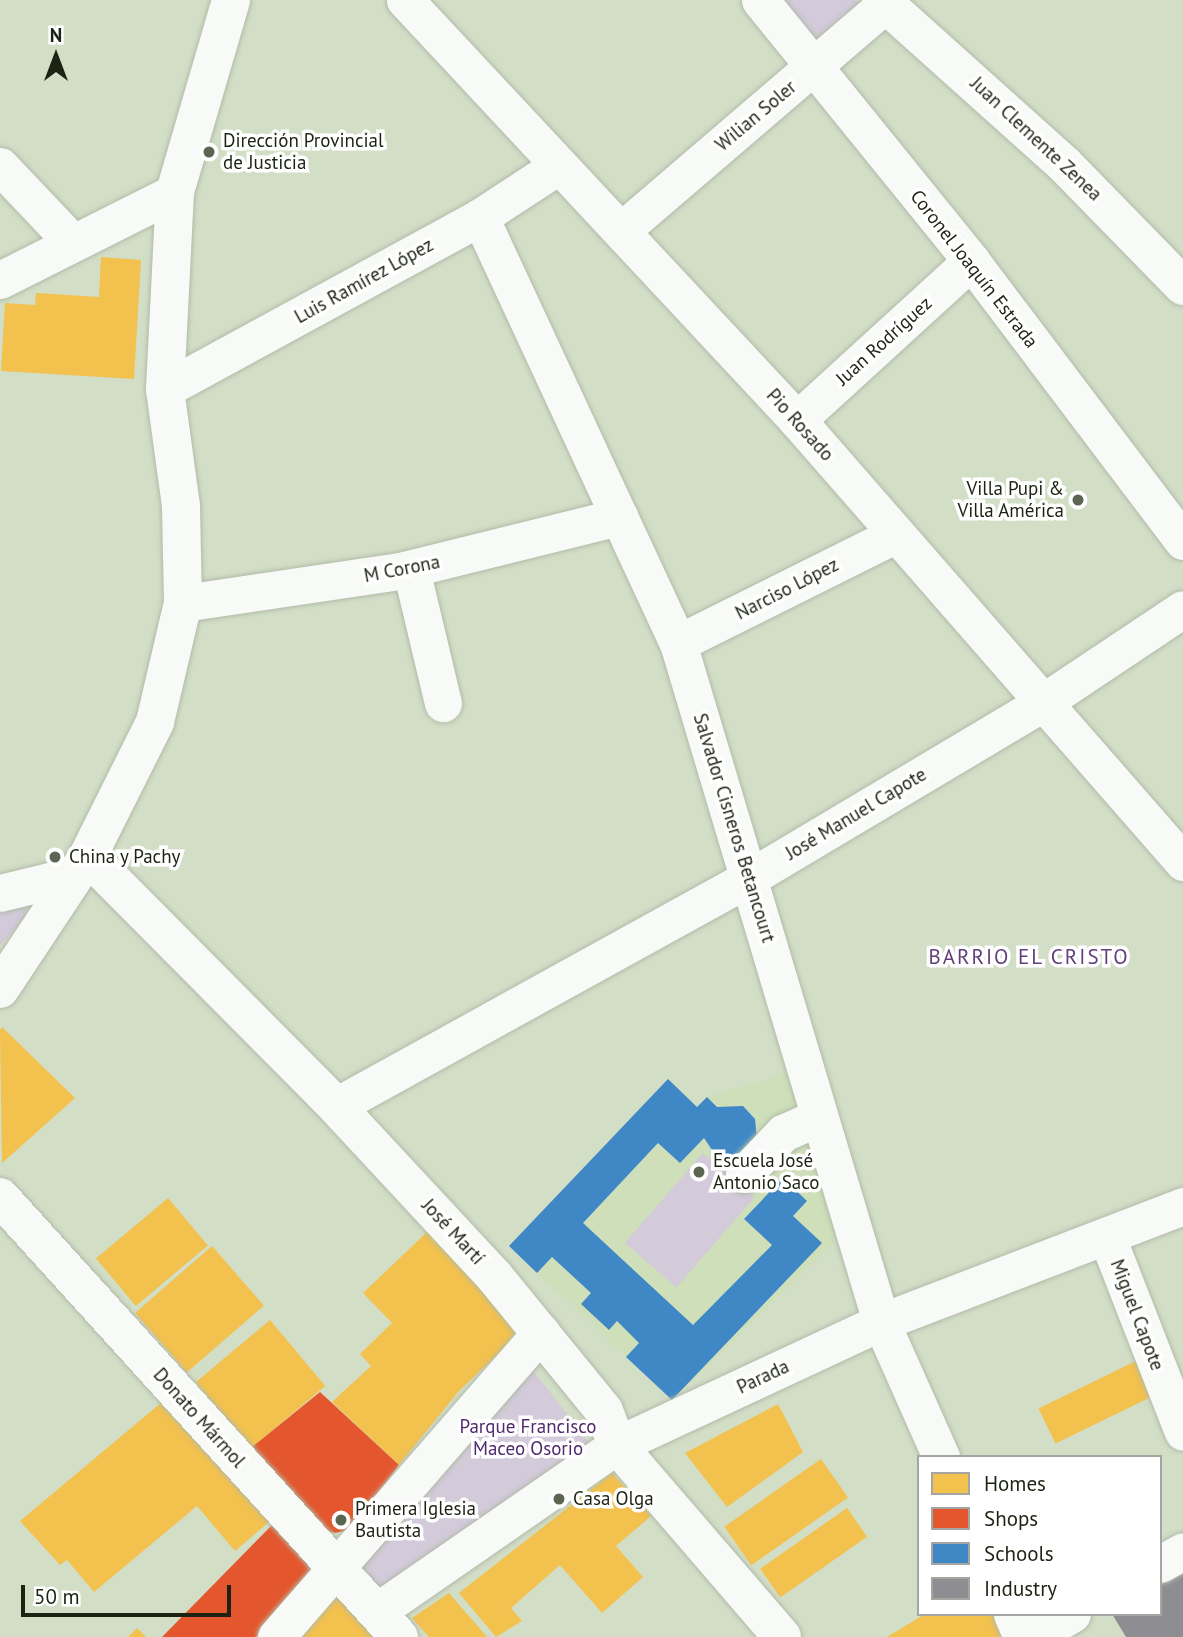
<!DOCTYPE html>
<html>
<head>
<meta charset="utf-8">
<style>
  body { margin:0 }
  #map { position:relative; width:1183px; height:1637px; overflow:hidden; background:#d3dec7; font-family:"PT Sans",sans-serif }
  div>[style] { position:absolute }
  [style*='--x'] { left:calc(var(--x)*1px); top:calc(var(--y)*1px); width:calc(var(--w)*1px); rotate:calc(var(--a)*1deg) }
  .built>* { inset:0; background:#cedfba }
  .green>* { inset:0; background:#d3cada; transform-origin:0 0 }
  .homes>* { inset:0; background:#f2c14e; transform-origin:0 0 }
  .shops>* { inset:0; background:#e4572e }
  .schools>* { inset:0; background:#3f88c5 }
  .industry>* { inset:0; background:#8d8d92 }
  .roads { filter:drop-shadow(0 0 2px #b2bba9) drop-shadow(0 0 2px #b2bba9) }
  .minor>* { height:37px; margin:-18.5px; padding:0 18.5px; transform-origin:18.5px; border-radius:18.5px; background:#f8faf7 }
  .major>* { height:38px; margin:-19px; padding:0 19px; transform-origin:19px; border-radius:19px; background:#f8faf7 }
  .dots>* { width:19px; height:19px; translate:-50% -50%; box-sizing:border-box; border:4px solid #fff; border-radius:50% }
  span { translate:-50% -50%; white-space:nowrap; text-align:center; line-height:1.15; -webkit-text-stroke:7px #fff; paint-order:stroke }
  .street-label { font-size:19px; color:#1c2313 }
  .poi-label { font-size:19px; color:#1c2313 }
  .left { translate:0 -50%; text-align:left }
  .right { translate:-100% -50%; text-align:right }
  .park-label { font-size:19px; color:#51296d }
  .neighbourhood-label { font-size:21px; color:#61407b; letter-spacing:2px }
  .legend { position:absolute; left:917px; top:1455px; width:245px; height:161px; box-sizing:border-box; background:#fff; border:2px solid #a4a7a1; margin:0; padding:9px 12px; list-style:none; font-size:21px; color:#1c2313 }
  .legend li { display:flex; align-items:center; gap:14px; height:35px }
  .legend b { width:35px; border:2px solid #a4a7a1 }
  .north { position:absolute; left:21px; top:21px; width:70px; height:70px; -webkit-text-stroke:5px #fff; paint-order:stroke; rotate:0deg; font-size:19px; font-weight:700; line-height:28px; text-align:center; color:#1c2313 }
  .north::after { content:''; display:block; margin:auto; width:24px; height:32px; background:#1c2313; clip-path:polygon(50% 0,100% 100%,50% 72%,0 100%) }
  .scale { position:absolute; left:21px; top:1585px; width:210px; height:32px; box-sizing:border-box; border:4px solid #1c2313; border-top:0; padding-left:9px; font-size:21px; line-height:24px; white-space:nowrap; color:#1c2313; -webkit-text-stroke:5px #fff; paint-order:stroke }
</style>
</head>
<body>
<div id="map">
  <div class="built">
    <i style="clip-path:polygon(788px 1072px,840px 1237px,672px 1400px,509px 1246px,668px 1079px,697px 1107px,707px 1097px)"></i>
  </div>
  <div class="green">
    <i style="clip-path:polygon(780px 0,856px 0,874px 11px,820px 56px)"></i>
    <i style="clip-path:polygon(0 903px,26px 905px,25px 919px,0 945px)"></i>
    <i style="left:703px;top:1153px;width:68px;height:119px;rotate:41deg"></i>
    <i style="clip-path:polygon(531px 1368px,592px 1446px,381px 1595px,354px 1565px)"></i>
  </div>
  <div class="homes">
    <i style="clip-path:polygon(101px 257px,141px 260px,134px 379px,1px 371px,5px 303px,35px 305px,36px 293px,99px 297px)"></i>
    <i style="clip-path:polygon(2px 1027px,75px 1098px,2px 1163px,0 1030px)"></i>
    <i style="left:168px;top:1198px;width:62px;height:94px;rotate:50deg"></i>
    <i style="clip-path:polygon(428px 1231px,523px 1330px,458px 1392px,399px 1465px,332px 1402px,371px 1366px,360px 1354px,392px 1323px,363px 1293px)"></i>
    <i style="left:212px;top:1246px;width:79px;height:102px;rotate:49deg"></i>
    <i style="left:270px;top:1320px;width:86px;height:97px;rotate:50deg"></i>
    <i style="left:1140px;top:1359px;width:39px;height:113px;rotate:64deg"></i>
    <i style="clip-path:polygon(168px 1397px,271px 1520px,235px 1551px,197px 1506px,94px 1592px,67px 1560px,60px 1565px,20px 1521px)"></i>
    <i style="clip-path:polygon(778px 1404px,803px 1452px,727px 1507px,685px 1453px)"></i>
    <i style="left:821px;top:1459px;width:47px;height:118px;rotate:55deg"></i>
    <i style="clip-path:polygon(612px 1473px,651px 1516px,616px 1546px,643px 1577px,602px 1613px,560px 1565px,511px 1608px,522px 1621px,496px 1637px,459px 1593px)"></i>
    <i style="left:847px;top:1508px;width:35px;height:106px;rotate:55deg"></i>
    <i style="clip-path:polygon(340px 1587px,382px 1637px,292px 1637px)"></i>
    <i style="clip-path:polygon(449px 1593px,487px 1637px,429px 1637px,412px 1618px)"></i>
    <i style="clip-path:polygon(925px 1614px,1000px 1614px,1002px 1637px,887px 1637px)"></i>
    <i style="clip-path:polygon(137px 1628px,146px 1637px,128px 1637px)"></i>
  </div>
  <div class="shops">
    <i style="clip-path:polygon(320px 1392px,399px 1465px,349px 1530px,335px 1533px,315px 1526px,251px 1448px)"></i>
    <i style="clip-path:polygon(275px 1522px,319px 1569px,256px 1637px,162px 1637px)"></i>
  </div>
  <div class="schools">
    <i style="clip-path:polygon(668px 1079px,697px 1107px,707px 1097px,717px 1107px,743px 1106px,755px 1119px,757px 1138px,739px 1157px,730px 1158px,714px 1153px,704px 1138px,680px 1163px,658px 1143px,583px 1223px,693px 1325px,772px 1245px,744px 1219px,783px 1178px,807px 1201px,793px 1216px,822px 1243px,672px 1400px,626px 1357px,639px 1343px,617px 1321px,609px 1330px,581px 1304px,591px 1293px,552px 1257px,537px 1273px,509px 1246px)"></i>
  </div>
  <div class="industry">
    <i style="clip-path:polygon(1183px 1566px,1183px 1637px,1126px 1637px,1112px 1614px,1160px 1614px,1160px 1580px)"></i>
  </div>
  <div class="roads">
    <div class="minor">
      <i style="--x:405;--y:0;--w:575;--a:46.97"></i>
      <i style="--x:797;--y:420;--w:587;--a:48.87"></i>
      <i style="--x:760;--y:0;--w:336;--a:51"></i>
      <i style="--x:971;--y:261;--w:351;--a:52.9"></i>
      <i style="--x:0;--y:166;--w:105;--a:46.5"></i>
      <i style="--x:480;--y:217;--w:470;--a:65.1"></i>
      <i style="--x:678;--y:643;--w:709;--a:73.35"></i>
      <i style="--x:881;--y:1322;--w:148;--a:66"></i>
      <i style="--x:622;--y:230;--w:353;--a:-40.6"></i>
      <i style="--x:0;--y:280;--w:196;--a:-26.7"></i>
      <i style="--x:165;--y:389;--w:359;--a:-28.6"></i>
      <i style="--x:480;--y:217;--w:93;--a:-33.2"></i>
      <i style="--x:797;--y:420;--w:236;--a:-42.4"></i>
      <i style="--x:411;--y:569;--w:138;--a:76.6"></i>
      <i style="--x:183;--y:603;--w:219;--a:-8.4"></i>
      <i style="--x:400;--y:571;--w:226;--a:-13.9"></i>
      <i style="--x:678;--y:643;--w:242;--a:-26.5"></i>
      <i style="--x:0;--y:893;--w:76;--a:-13.7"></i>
      <i style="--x:336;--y:1106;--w:472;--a:-28.9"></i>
      <i style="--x:749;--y:878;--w:341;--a:-30.8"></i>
      <i style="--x:1042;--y:703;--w:169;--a:-33.7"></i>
      <i style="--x:744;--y:1174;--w:57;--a:-46.4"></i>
      <i style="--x:783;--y:1133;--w:39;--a:-24"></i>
      <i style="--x:1107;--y:1237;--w:209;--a:68.7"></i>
      <i style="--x:1160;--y:1564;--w:26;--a:-29"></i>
      <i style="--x:376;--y:1612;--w:293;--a:-34.7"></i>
      <i style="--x:617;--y:1445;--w:291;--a:-25"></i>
      <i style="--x:881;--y:1322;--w:324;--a:-21"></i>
      <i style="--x:1012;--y:1614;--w:25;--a:67"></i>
      <i style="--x:276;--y:1637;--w:404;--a:-49"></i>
      <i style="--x:1032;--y:1637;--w:46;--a:-29.9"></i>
    </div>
    <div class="major">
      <i style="--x:881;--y:0;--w:247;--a:41.9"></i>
      <i style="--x:1065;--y:165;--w:169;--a:45.7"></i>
      <i style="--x:88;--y:856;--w:352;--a:45.2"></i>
      <i style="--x:336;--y:1106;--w:232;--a:47.1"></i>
      <i style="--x:494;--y:1276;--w:174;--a:50.8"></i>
      <i style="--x:604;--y:1411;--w:36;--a:69"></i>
      <i style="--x:617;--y:1445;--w:253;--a:49.3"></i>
      <i style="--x:0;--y:989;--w:159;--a:-56.5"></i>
      <i style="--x:88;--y:856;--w:150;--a:-63.4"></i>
      <i style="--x:155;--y:722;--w:122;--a:-76.8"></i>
      <i style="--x:183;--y:603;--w:97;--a:-91.2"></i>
      <i style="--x:181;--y:506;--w:118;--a:-97.8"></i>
      <i style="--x:165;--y:389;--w:197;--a:-87.1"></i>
      <i style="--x:175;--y:192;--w:200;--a:-73.7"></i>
      <i style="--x:0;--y:1197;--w:594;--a:47.8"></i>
    </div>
  </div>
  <div class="dots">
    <i style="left:209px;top:152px;background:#5c6452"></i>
    <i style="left:1078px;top:500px;background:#5c6452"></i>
    <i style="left:55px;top:857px;background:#5c6452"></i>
    <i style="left:699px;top:1172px;background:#5c6452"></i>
    <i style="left:559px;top:1499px;background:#5c6452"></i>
    <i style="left:341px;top:1520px;background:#5c6452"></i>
  </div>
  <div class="street-label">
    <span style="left:756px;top:116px;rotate:-40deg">Wilian Soler</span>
    <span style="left:1036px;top:139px;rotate:43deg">Juan Clemente Zenea</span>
    <span style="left:974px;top:269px;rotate:52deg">Coronel Joaquín Estrada</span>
    <span style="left:364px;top:281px;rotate:-29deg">Luis Ramírez López</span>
    <span style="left:884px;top:341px;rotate:-42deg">Juan Rodríguez</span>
    <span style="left:800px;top:425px;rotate:48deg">Pio Rosado</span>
    <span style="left:402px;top:569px;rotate:-11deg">M Corona</span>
    <span style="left:787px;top:589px;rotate:-27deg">Narciso López</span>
    <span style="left:856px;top:814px;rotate:-31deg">José Manuel Capote</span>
    <span style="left:734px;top:828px;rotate:73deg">Salvador Cisneros Betancourt</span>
    <span style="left:453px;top:1232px;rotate:47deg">José Martí</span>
    <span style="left:1137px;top:1315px;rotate:69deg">Miguel Capote</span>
    <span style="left:763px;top:1377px;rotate:-25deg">Parada</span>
    <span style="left:199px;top:1418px;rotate:48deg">Donato Mármol</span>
  </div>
  <div class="poi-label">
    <span class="left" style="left:223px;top:152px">Dirección Provincial<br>de Justicia</span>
    <span class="right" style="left:1064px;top:500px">Villa Pupi &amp;<br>Villa América</span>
    <span class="left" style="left:69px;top:857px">China y Pachy</span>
    <span class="left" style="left:713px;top:1172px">Escuela José<br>Antonio Saco</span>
    <span class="left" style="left:573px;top:1499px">Casa Olga</span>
    <span class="left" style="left:355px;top:1520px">Primera Iglesia<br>Bautista</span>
  </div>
  <div class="park-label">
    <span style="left:528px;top:1438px">Parque Francisco<br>Maceo Osorio</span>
  </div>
  <div class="neighbourhood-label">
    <span style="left:1029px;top:957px">BARRIO EL CRISTO</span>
  </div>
  <ul class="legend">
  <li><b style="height:19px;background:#f2c14e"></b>Homes</li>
  <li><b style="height:19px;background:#e4572e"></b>Shops</li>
  <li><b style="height:19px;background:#3f88c5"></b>Schools</li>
  <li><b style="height:19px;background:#8d8d92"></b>Industry</li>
  </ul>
  <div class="north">N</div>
  <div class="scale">50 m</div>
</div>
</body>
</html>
